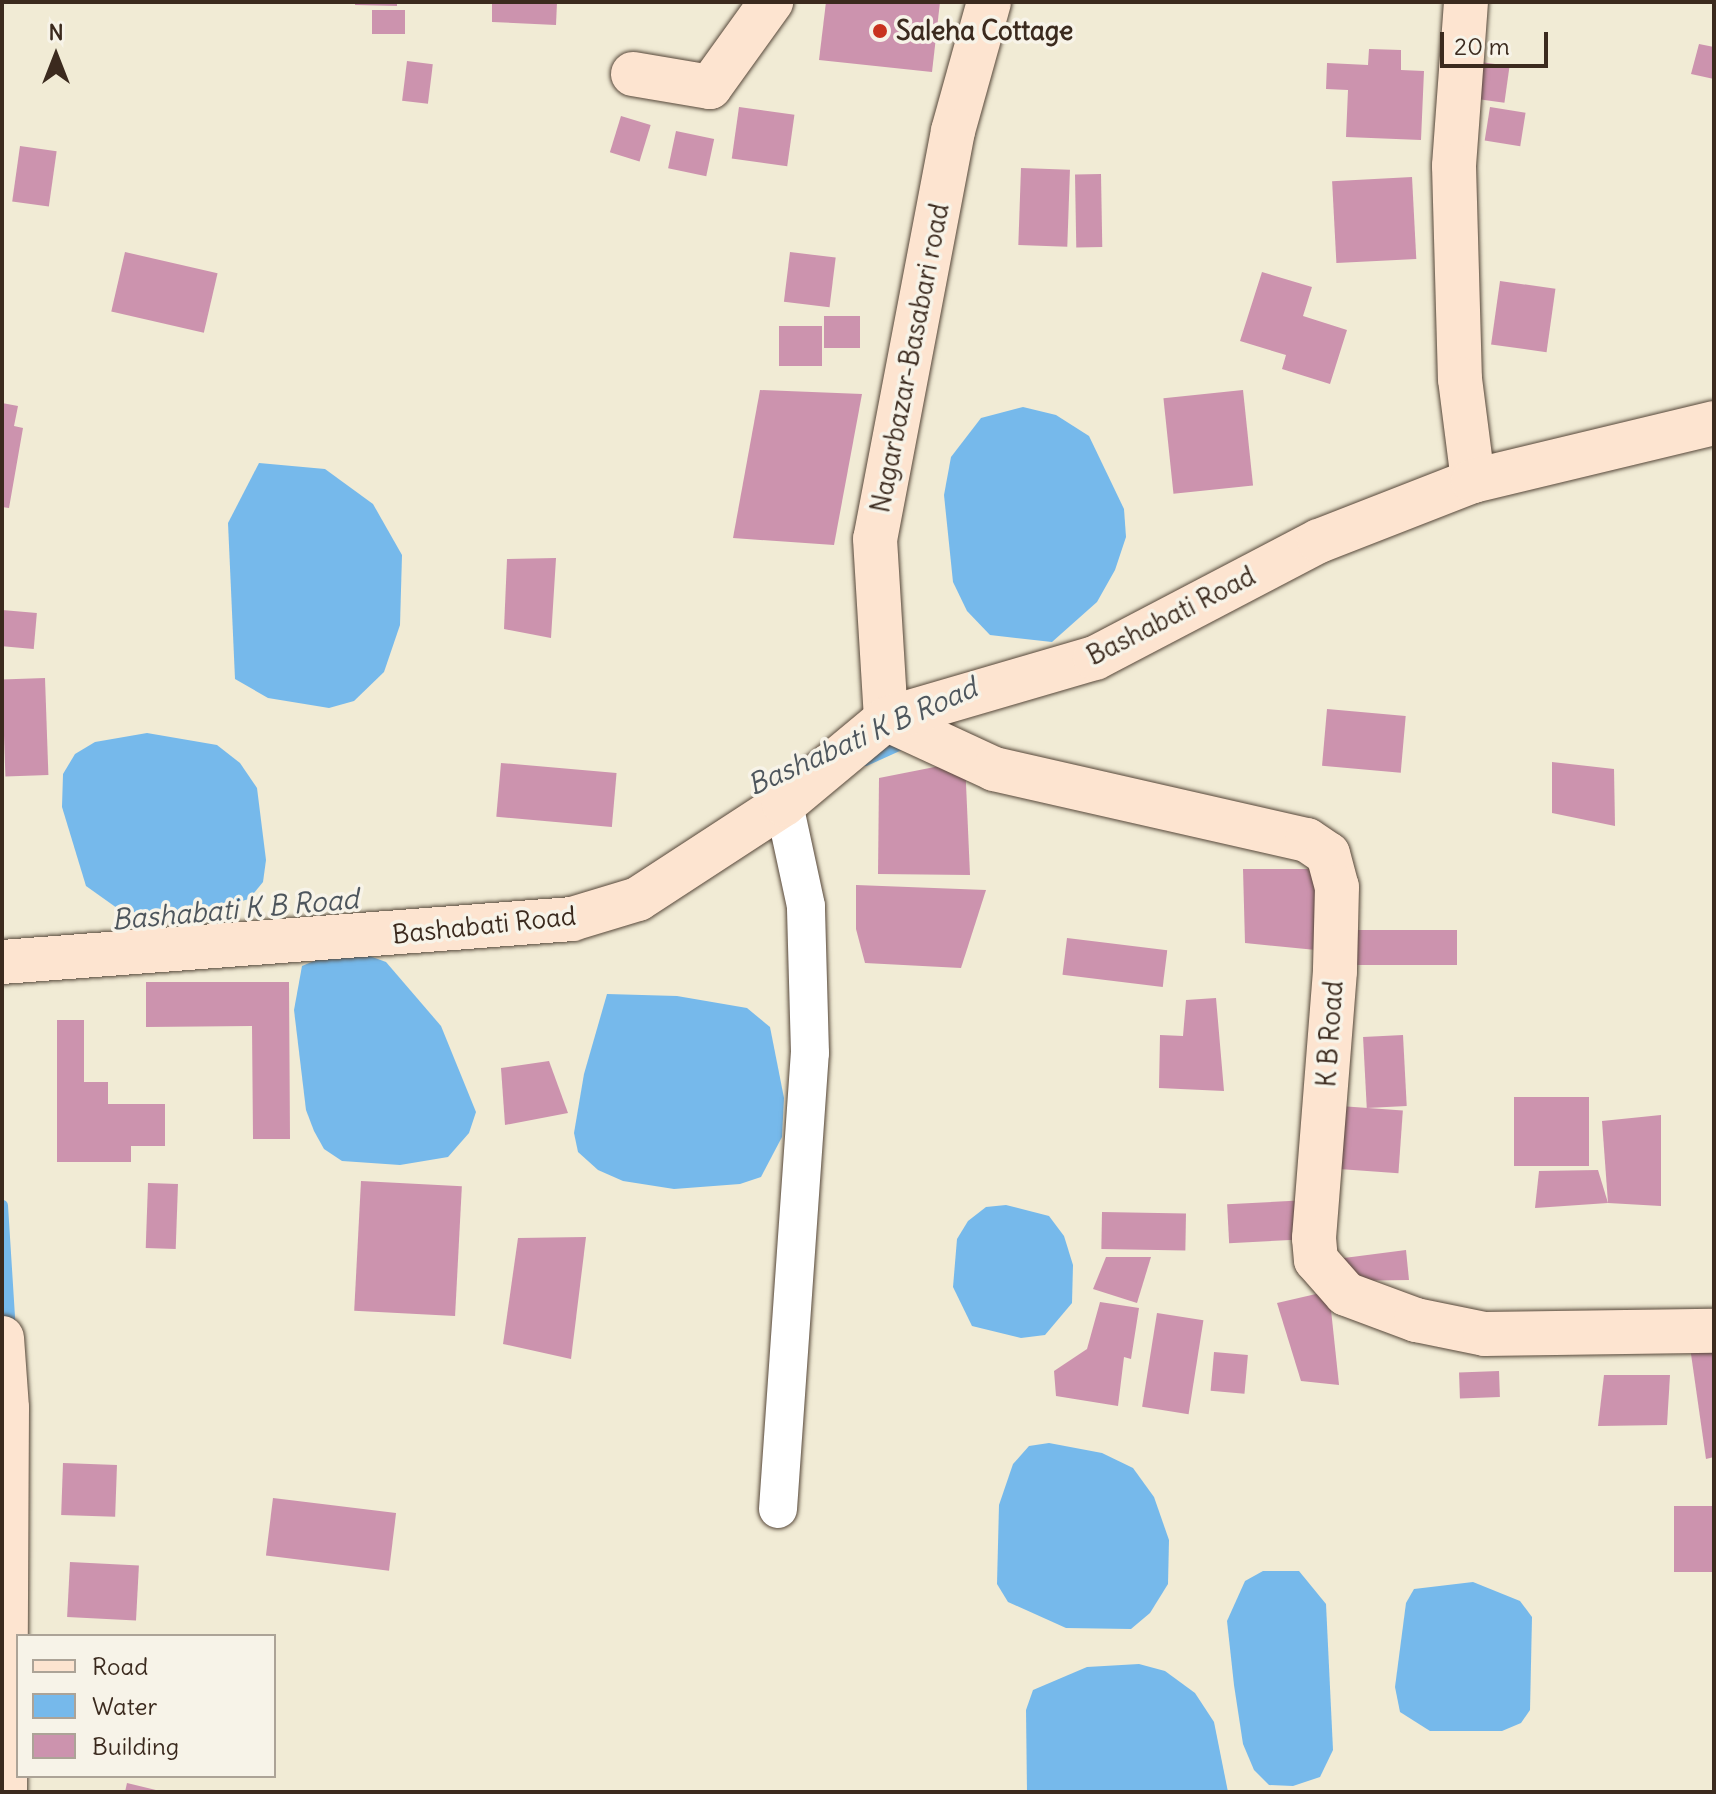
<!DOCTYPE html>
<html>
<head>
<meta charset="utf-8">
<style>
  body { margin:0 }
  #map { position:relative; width:1716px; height:1794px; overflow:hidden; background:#f1ebd5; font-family:Delius,sans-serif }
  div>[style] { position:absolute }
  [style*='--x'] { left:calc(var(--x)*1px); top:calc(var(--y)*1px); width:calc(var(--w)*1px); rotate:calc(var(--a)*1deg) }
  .water>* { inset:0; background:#76b9eb }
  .stream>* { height:11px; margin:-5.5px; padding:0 5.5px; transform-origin:5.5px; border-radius:5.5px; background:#76b9eb }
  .building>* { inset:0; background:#cc93ae; transform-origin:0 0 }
  .roads { filter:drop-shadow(0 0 2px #564739) drop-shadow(0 0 2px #564739) }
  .street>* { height:38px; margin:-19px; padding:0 19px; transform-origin:19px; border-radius:19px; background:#fff }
  .secondary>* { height:44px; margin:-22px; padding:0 22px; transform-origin:22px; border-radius:22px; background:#fde4d0 }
  .dots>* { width:22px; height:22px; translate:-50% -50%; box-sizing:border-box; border:4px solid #f7f3e8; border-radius:50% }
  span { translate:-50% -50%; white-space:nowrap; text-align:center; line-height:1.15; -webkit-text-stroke:7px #f7f3e8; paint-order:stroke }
  .poi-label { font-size:26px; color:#3b2a1e; font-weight:700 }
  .left { translate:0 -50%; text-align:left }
  .street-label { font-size:26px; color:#3b2a1e }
  .water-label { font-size:28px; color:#4d555c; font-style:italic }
  .frame { position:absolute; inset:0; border:4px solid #3b2a1e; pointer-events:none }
  .legend { position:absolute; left:16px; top:1634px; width:260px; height:144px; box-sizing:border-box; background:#f7f3e8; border:2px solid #aca397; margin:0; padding:10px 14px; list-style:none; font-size:24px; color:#3b2a1e }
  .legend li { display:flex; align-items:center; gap:16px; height:40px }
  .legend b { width:40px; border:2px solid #aca397 }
  .north { position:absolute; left:16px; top:16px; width:80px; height:80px; -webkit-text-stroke:6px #f7f3e8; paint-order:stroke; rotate:0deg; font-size:22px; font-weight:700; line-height:32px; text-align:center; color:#3b2a1e }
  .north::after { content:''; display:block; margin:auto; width:28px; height:36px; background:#3b2a1e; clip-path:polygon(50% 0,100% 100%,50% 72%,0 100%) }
  .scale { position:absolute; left:1440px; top:32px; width:108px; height:36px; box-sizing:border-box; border:4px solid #3b2a1e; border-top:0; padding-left:10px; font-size:24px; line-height:28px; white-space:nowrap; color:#3b2a1e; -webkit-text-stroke:6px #f7f3e8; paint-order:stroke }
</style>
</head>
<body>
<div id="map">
  <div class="water">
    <i style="clip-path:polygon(1023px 407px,1056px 415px,1089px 436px,1124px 509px,1126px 537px,1115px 570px,1097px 602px,1052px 642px,990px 635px,967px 611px,953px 582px,944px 495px,951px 457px,981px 418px)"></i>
    <i style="clip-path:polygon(259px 463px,325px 469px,373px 504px,402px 555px,400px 625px,384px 672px,354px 701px,329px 708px,268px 698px,235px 679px,228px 523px)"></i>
    <i style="clip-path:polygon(147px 733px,217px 745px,240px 763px,257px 788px,266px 860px,263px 882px,249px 899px,205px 911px,124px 913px,86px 886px,62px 807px,63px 774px,75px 754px,95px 742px)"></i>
    <i style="clip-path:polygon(335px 952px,364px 954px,386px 962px,441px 1026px,476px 1112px,469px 1133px,448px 1157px,400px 1165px,342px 1161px,324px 1149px,314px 1131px,306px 1110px,294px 1010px,302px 966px)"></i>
    <i style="clip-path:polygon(607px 994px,677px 996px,747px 1008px,770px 1027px,784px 1098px,782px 1137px,761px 1177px,740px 1184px,674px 1189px,623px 1181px,598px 1170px,578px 1152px,574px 1133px,584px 1074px)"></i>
    <i style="clip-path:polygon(1006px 1205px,1049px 1216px,1064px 1236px,1073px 1265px,1072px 1303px,1045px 1335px,1021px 1338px,972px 1326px,953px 1287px,957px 1239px,968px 1221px,986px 1207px)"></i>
    <i style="clip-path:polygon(1049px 1443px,1102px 1453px,1133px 1468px,1154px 1497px,1169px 1540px,1168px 1584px,1150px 1613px,1131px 1629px,1066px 1628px,1008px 1602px,997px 1584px,999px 1505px,1013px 1464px,1029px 1446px)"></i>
    <i style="clip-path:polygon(1263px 1571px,1299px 1571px,1326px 1604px,1333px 1750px,1320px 1777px,1293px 1786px,1269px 1785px,1254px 1770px,1243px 1744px,1234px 1685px,1227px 1621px,1245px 1581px)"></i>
    <i style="clip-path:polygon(1473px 1582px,1520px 1601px,1532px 1617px,1530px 1710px,1521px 1723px,1502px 1731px,1430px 1731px,1400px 1712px,1395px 1687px,1406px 1603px,1414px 1589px)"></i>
    <i style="clip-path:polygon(1139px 1664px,1165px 1671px,1195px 1693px,1214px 1722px,1228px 1792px,1027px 1792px,1026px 1710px,1033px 1690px,1087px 1667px)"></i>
  </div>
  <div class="stream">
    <i style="--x:865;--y:760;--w:46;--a:-24.3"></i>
    <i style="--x:2;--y:1205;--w:127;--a:86.4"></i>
  </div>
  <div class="building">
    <i style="clip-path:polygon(355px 2px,397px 2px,397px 6px,355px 5px)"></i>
    <i style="clip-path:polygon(492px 2px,557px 2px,556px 25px,492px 22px)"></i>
    <i style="clip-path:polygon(826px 2px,940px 2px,932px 72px,819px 60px)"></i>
    <i style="left:372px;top:10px;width:33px;height:24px"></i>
    <i style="clip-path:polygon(1699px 44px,1714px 47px,1714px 79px,1691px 74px)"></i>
    <i style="clip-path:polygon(1369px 49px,1401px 50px,1401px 70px,1424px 71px,1421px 140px,1346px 137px,1348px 90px,1326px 89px,1327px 63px,1368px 65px)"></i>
    <i style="left:1466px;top:60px;width:44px;height:37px;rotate:8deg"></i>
    <i style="left:407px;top:61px;width:26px;height:40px;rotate:7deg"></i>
    <i style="left:739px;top:107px;width:56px;height:52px;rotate:8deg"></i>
    <i style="left:1490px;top:107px;width:36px;height:34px;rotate:9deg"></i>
    <i style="left:621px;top:116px;width:31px;height:38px;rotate:17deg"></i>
    <i style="left:676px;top:131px;width:39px;height:38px;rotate:12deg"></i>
    <i style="left:20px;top:146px;width:37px;height:56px;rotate:8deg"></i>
    <i style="left:1021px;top:168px;width:49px;height:77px;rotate:2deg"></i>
    <i style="left:1101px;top:174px;width:73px;height:26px;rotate:89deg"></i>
    <i style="left:1412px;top:177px;width:82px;height:80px;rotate:87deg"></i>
    <i style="left:125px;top:252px;width:95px;height:61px;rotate:13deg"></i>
    <i style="left:790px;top:252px;width:46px;height:50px;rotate:7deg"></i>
    <i style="clip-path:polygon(1262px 272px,1312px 287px,1303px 316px,1347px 330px,1330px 384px,1282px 369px,1286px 355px,1240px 341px)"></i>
    <i style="left:1500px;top:281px;width:56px;height:64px;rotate:8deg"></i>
    <i style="left:824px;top:316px;width:36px;height:32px"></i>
    <i style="left:779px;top:326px;width:43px;height:40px"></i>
    <i style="clip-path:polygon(760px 390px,862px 394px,834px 545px,733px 538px)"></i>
    <i style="left:1243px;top:390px;width:96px;height:80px;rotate:84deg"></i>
    <i style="clip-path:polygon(2px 403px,18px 406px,14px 426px,23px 428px,9px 508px,2px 507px)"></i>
    <i style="clip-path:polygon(556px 558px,551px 638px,504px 629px,507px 559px)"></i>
    <i style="left:2px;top:610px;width:35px;height:36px;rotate:5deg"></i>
    <i style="left:45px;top:678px;width:97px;height:43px;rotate:88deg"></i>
    <i style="left:1327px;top:709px;width:79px;height:57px;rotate:5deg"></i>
    <i style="clip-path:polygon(965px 761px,970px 875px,878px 874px,879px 778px)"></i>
    <i style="clip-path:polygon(1552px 762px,1614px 769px,1615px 826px,1552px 813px)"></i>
    <i style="left:501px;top:763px;width:116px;height:54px;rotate:5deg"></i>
    <i style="clip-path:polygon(1243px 869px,1321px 869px,1316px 950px,1245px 943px)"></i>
    <i style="clip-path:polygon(856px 885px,986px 890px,961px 968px,865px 963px,856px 929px)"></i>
    <i style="left:1342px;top:930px;width:115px;height:35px"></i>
    <i style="left:1067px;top:938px;width:101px;height:37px;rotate:7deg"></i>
    <i style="clip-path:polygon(146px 982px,289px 982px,290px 1139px,253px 1139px,252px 1026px,146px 1027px)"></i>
    <i style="clip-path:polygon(1216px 998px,1224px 1091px,1159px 1088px,1160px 1035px,1183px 1036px,1186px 1000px)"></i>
    <i style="clip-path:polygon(57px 1020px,84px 1020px,84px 1082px,108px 1082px,108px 1104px,165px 1104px,165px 1146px,131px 1146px,131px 1162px,57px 1162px)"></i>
    <i style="left:1403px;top:1035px;width:71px;height:40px;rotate:87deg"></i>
    <i style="clip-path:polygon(549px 1061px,568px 1113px,505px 1125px,501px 1068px)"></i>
    <i style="left:1514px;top:1097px;width:75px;height:69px"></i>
    <i style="left:1340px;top:1106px;width:63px;height:63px;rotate:4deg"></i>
    <i style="clip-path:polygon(1661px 1115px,1661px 1206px,1608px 1203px,1602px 1121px)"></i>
    <i style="clip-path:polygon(1598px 1170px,1608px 1203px,1535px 1208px,1539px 1171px)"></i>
    <i style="left:361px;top:1181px;width:101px;height:130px;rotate:3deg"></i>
    <i style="left:148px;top:1183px;width:30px;height:65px;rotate:2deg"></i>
    <i style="left:1308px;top:1200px;width:39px;height:81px;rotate:87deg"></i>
    <i style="left:1102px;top:1212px;width:84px;height:37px;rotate:1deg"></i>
    <i style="clip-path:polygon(586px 1237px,571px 1359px,503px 1344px,518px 1238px)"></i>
    <i style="clip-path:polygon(1406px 1250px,1409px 1280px,1342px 1281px,1344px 1258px)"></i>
    <i style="clip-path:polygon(1106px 1257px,1151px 1257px,1137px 1303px,1093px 1289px)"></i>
    <i style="clip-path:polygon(1329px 1291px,1339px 1385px,1301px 1381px,1277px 1303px)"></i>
    <i style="clip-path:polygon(1100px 1302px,1139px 1308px,1131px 1359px,1124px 1357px,1118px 1406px,1056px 1396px,1054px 1371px,1087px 1349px)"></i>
    <i style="left:1157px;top:1313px;width:47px;height:95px;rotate:9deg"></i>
    <i style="clip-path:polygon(1689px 1340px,1714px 1340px,1714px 1457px,1706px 1459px)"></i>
    <i style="left:1214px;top:1352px;width:34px;height:39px;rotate:5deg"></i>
    <i style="left:1499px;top:1371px;width:26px;height:40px;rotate:88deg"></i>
    <i style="clip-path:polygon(1604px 1375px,1670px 1375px,1667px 1425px,1598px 1426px)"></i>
    <i style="left:63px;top:1463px;width:54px;height:52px;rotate:2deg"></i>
    <i style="left:273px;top:1498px;width:124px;height:58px;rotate:7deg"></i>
    <i style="left:1714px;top:1506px;width:66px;height:40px;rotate:90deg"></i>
    <i style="left:70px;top:1562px;width:69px;height:55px;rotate:3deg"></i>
    <i style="clip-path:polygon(127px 1783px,160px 1791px,160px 1792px,125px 1792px)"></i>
  </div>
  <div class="roads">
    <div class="street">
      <i style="--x:778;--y:1509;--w:457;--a:-86"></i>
      <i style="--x:810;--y:1053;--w:147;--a:-91.6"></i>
      <i style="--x:806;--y:906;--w:104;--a:-102.2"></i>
    </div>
    <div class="secondary">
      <i style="--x:989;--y:2;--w:134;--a:105.6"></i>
      <i style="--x:953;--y:131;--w:415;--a:100.8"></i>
      <i style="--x:875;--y:539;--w:180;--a:86.5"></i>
      <i style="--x:886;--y:719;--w:119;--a:24.8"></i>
      <i style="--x:994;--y:769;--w:321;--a:12.8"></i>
      <i style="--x:1307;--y:840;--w:25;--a:34"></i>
      <i style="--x:1328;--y:854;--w:34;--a:75"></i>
      <i style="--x:1337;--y:887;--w:84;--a:91.4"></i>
      <i style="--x:1335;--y:971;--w:268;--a:94.5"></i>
      <i style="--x:1314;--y:1238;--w:22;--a:85"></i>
      <i style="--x:1316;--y:1260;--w:45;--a:48.6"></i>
      <i style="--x:1346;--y:1294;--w:75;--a:20.4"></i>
      <i style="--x:1416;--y:1320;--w:70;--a:11.5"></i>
      <i style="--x:1485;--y:1334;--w:229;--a:-0.8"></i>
      <i style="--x:1466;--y:2;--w:164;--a:94.2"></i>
      <i style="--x:1454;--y:166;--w:213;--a:88.4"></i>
      <i style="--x:1460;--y:379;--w:103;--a:82.7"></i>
      <i style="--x:633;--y:74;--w:78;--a:9.6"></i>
      <i style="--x:710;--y:87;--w:105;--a:-54.3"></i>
      <i style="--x:2;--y:962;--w:572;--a:-4.31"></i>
      <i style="--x:572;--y:919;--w:69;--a:-16.9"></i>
      <i style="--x:638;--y:899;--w:174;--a:-33.1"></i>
      <i style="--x:784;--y:804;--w:133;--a:-39.8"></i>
      <i style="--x:886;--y:719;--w:218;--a:-16.3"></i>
      <i style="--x:1095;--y:658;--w:253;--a:-27.6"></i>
      <i style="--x:1319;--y:541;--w:165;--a:-21.3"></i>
      <i style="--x:1473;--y:481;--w:248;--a:-13.5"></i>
      <i style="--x:2;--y:1338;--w:70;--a:85.9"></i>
      <i style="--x:7;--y:1408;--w:384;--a:90.3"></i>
    </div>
  </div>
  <div class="dots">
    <i style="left:880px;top:31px;background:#c8321e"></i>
  </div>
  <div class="poi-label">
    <span class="left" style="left:896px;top:31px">Saleha Cottage</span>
  </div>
  <div class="street-label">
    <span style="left:910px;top:358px;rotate:-79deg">Nagarbazar-Basabari road</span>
    <span style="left:1171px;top:616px;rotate:-27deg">Bashabati Road</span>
    <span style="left:484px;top:925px;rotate:-6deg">Bashabati Road</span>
    <span style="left:1330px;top:1034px;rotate:-86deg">K B Road</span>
  </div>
  <div class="water-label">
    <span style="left:862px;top:736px;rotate:-24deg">Bashabati K B Road</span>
    <span style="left:235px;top:909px;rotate:-5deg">Bashabati K B Road</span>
  </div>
  <div class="frame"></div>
  <ul class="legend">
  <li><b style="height:10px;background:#fde4d0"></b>Road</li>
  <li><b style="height:22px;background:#76b9eb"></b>Water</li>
  <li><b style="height:22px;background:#cc93ae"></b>Building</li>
  </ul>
  <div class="north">N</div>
  <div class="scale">20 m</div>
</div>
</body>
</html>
